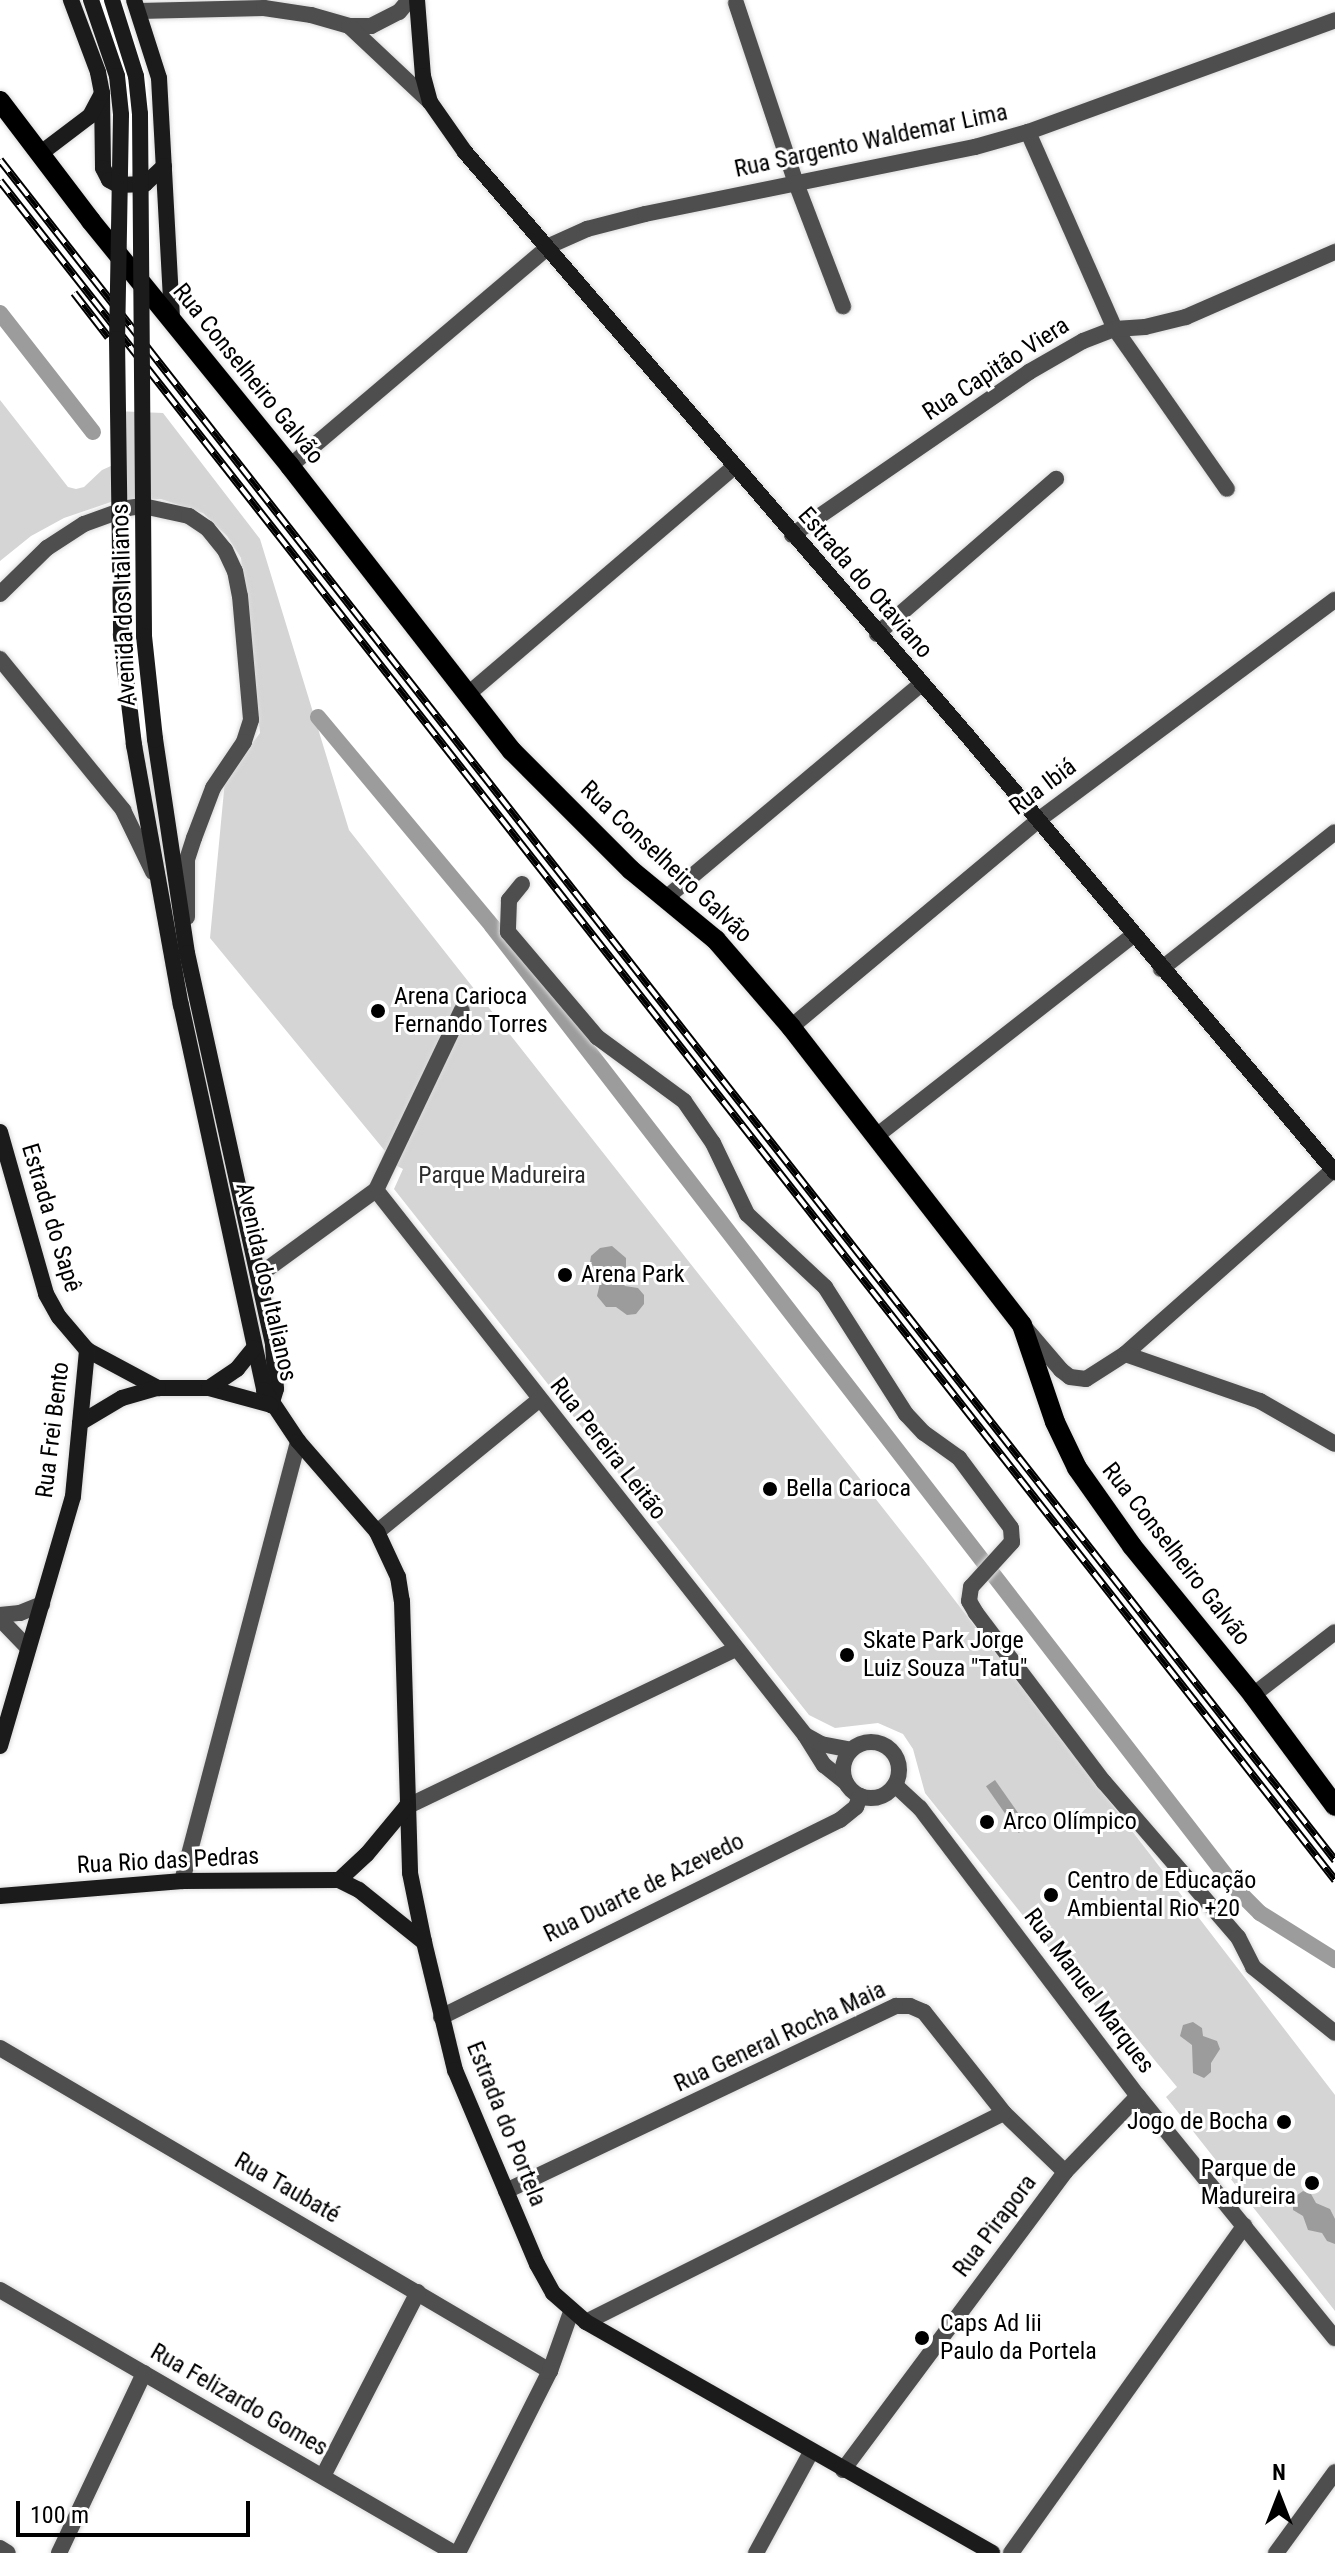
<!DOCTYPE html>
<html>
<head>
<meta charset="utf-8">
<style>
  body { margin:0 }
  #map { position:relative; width:1335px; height:2553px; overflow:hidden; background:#fff; font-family:"Roboto Condensed",sans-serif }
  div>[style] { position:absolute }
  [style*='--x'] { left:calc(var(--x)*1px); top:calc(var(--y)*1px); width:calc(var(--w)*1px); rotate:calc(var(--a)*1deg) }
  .green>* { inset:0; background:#d5d5d5 }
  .water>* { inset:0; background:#9c9c9c; transform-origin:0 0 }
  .canal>* { height:16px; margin:-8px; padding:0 8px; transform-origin:8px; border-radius:8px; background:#9c9c9c }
  .roads { filter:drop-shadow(0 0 2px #dbdbdb) drop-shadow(0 0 2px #dbdbdb) }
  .street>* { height:16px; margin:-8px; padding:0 8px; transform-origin:8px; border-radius:8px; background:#4e4e4e }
  .street>.ring { margin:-8px; padding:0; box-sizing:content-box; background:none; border:16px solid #4e4e4e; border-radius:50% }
  .secondary>* { height:16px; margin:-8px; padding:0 8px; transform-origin:8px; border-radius:8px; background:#1b1b1b }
  .primary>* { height:20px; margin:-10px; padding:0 10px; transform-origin:10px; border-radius:10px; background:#000 }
  .rail>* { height:8px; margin-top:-4px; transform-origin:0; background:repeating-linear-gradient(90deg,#fff 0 15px,#000 0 30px); box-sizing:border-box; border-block:2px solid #000 }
  .secondary-bridge>* { height:16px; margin:-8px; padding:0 8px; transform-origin:8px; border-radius:8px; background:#1b1b1b }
  .dots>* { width:22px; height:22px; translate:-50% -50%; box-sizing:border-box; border:4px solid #fff; border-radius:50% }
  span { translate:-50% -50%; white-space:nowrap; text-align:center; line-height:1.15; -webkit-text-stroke:6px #fff; paint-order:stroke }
  .street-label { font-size:24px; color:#000 }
  .poi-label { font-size:24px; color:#000 }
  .left { translate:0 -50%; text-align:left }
  .right { translate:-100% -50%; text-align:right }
  .park-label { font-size:24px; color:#2c2c2c }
  .north { position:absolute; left:1239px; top:2457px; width:80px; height:80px; -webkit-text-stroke:6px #fff; paint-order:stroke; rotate:0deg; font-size:22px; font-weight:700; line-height:32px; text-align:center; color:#000 }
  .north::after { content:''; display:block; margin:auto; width:28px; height:36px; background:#000; clip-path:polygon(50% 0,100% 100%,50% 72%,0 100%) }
  .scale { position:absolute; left:16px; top:2501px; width:234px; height:36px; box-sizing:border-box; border:4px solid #000; border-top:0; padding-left:10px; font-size:24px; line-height:28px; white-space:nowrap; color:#000; -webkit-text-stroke:6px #fff; paint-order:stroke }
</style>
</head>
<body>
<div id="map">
  <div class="green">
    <i style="clip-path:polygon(0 400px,68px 487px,76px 489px,84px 487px,102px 470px,113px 465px,115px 411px,163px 413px,260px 539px,349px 830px,923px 1559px,1335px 2095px,1335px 2311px,1166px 2097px,1177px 2087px,1157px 2063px,1115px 2011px,1105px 2018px,925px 1793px,913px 1749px,903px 1734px,878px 1723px,835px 1728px,809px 1715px,394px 1189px,403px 1169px,382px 1158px,385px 1151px,210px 938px,225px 780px,260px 733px,241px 558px,227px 536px,203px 513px,161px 499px,139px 499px,114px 501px,64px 518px,31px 536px,0 561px)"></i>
  </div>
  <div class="water">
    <i style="clip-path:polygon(612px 1246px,626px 1258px,626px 1270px,620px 1280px,625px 1286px,638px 1288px,644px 1295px,644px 1304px,636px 1314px,627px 1315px,616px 1307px,606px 1307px,597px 1296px,600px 1283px,589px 1269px,591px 1256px,600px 1248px)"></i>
    <i style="left:995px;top:1780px;width:57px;height:11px;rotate:55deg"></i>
    <i style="clip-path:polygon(1193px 2022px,1202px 2028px,1203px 2036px,1217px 2041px,1220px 2049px,1211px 2063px,1211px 2072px,1204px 2078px,1193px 2073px,1192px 2045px,1180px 2036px,1183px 2025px)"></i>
    <i style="clip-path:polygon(1303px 2191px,1311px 2194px,1316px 2203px,1330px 2209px,1335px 2219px,1335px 2244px,1327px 2241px,1322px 2233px,1308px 2230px,1303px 2216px,1293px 2210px,1293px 2198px)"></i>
  </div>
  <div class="canal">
    <i style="--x:0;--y:313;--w:151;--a:52"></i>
    <i style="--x:318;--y:717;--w:272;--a:50.2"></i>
    <i style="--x:492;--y:926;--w:1218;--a:52.3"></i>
    <i style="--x:1237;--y:1890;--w:33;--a:45"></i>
    <i style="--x:1260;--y:1913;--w:89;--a:32.1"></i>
  </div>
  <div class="roads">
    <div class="street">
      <i style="--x:736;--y:3;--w:190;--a:71.6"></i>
      <i style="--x:796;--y:183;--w:132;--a:69.1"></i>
      <i style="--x:139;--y:11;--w:125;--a:-1.4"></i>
      <i style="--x:264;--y:8;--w:48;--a:8.5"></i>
      <i style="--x:311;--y:15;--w:40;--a:16"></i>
      <i style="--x:349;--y:26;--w:22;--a:0"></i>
      <i style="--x:371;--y:26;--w:31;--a:-27"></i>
      <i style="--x:399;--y:12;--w:16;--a:-50"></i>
      <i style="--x:349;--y:26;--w:111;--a:43.2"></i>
      <i style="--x:1028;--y:132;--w:215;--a:66.2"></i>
      <i style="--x:1115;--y:329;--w:195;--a:55"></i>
      <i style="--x:290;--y:466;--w:340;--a:-40.3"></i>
      <i style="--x:549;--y:246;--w:42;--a:-24.1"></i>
      <i style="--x:587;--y:229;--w:60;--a:-14.5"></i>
      <i style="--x:645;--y:214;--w:337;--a:-11.5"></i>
      <i style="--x:975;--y:147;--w:55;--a:-15.8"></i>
      <i style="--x:1028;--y:132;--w:327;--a:-20"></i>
      <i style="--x:792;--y:535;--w:288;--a:-34.5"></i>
      <i style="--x:1029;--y:372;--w:62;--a:-29.9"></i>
      <i style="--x:1083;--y:341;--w:34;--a:-21"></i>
      <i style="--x:1115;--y:329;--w:30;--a:-4"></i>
      <i style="--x:1145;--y:327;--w:42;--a:-13.7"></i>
      <i style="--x:1186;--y:317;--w:163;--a:-23.6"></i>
      <i style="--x:0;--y:594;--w:66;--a:-44.4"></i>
      <i style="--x:47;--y:548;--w:44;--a:-33"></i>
      <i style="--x:84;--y:524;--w:47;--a:-20"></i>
      <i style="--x:128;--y:508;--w:15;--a:-8"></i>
      <i style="--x:143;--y:506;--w:47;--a:12.3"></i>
      <i style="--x:189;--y:516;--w:22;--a:34"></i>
      <i style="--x:207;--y:528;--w:28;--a:51"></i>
      <i style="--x:225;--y:550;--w:23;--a:65"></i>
      <i style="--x:235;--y:571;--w:25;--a:79"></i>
      <i style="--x:240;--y:596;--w:124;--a:84.9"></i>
      <i style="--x:251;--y:720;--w:23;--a:108"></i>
      <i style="--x:244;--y:742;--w:55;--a:124"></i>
      <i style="--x:213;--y:788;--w:53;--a:110.8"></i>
      <i style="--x:194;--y:838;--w:23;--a:108"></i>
      <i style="--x:187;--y:860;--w:57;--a:90"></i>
      <i style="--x:877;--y:634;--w:237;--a:-40.9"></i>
      <i style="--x:0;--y:659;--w:195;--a:50.8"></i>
      <i style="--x:123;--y:810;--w:69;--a:64.2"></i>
      <i style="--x:467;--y:695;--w:351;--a:-40.5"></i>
      <i style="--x:522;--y:884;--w:21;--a:129"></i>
      <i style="--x:509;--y:900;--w:32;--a:92"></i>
      <i style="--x:508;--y:932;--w:138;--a:49.7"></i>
      <i style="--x:597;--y:1037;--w:108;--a:36.3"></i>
      <i style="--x:684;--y:1101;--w:51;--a:55.4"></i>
      <i style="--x:713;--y:1143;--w:79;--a:64.4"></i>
      <i style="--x:747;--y:1214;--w:107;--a:43.1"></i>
      <i style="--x:825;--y:1287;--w:151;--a:57.5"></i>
      <i style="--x:906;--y:1414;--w:26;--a:47"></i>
      <i style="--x:924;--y:1433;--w:43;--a:35.5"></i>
      <i style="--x:959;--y:1458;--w:87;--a:53.4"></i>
      <i style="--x:1011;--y:1528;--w:14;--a:86"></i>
      <i style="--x:1012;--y:1542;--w:61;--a:132.3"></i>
      <i style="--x:971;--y:1587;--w:14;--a:98"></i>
      <i style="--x:969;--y:1601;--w:14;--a:60"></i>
      <i style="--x:976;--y:1613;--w:212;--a:52.9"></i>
      <i style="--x:1104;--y:1782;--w:205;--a:49.2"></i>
      <i style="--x:1238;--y:1937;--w:34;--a:63"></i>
      <i style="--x:1253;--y:1967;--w:105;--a:38.8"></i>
      <i style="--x:666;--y:898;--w:333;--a:-40"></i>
      <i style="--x:1161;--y:969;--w:221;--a:-38.2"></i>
      <i style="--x:791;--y:1027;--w:321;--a:-39.9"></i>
      <i style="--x:1037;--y:821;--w:371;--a:-36.6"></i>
      <i style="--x:875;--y:1137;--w:326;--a:-38"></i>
      <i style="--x:376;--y:1190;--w:694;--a:51.79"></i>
      <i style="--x:805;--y:1735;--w:36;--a:58"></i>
      <i style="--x:824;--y:1765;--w:28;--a:39"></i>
      <i style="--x:259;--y:1275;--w:145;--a:-36"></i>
      <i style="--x:376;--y:1190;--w:199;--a:-64.5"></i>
      <i style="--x:1026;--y:1329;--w:54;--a:49.5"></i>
      <i style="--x:1061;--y:1370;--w:11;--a:38"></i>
      <i style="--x:1070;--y:1377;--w:16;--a:7"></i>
      <i style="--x:1086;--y:1379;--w:46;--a:-32.7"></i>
      <i style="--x:1125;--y:1354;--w:278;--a:-41.5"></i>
      <i style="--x:1125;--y:1354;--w:143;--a:19.2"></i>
      <i style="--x:1260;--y:1401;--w:86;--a:29.8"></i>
      <i style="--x:377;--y:1532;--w:209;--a:-39.2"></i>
      <i style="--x:0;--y:1615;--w:20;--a:-6"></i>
      <i style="--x:20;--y:1613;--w:24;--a:-22"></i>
      <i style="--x:0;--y:1619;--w:40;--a:46"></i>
      <i style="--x:1253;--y:1695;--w:103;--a:-37.5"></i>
      <i style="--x:805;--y:1735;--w:18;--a:29"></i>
      <i style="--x:821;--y:1744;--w:31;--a:11"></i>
      <i class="ring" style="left:843px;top:1742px;width:40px;height:40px"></i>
      <i style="--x:895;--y:1785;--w:34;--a:43"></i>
      <i style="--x:920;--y:1808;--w:361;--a:52.9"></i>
      <i style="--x:1138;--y:2096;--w:312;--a:50.9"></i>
      <i style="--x:406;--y:1807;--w:366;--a:-25.6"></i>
      <i style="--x:182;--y:1881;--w:455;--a:-75.2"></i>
      <i style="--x:441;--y:2017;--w:445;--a:-26.3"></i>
      <i style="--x:840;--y:1820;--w:21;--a:-39"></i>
      <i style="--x:856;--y:1807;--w:12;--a:-70"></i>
      <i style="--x:0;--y:2048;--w:638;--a:30.42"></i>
      <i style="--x:506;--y:2191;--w:432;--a:-25.4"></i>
      <i style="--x:896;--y:2006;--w:14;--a:0"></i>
      <i style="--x:910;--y:2006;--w:15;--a:23"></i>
      <i style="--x:924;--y:2012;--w:129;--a:51.6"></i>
      <i style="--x:1004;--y:2113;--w:85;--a:44"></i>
      <i style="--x:0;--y:2290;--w:525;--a:30.08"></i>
      <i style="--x:586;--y:2322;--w:467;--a:-26.6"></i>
      <i style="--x:843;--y:2470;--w:372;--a:-53.3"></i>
      <i style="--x:1065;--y:2172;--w:105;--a:-46.2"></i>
      <i style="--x:323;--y:2476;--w:207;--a:-62.7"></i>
      <i style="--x:0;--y:2548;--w:9;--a:32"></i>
      <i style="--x:59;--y:2553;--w:199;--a:-64.7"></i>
      <i style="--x:458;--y:2553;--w:204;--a:-63.2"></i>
      <i style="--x:550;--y:2371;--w:63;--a:-70.4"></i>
      <i style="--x:756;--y:2553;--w:115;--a:-61.4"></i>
      <i style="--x:1011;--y:2553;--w:402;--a:-54.5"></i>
      <i style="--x:1276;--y:2553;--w:100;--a:-53.9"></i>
    </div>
    <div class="secondary">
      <i style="--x:134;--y:0;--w:82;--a:72.2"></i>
      <i style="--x:159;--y:78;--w:243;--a:86.9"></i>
      <i style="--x:417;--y:0;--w:76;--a:85.5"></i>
      <i style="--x:423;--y:76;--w:27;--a:75"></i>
      <i style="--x:430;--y:102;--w:61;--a:55"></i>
      <i style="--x:465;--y:152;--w:768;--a:49.28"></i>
      <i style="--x:966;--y:734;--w:573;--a:49.89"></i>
      <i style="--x:102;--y:95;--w:73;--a:89.2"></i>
      <i style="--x:103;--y:168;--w:13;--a:63"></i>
      <i style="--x:109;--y:180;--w:10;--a:29"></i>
      <i style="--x:118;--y:185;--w:27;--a:-2"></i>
      <i style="--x:145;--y:184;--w:26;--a:-43"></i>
      <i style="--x:41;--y:153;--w:61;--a:-37.1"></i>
      <i style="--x:90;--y:116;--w:26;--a:-62"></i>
      <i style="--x:102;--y:93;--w:21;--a:-101"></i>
      <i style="--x:98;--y:72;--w:77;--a:-110.6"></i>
      <i style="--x:155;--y:739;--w:216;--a:81.5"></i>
      <i style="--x:187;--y:953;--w:401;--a:77.6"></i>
      <i style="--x:273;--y:1345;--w:44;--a:86.1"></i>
      <i style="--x:276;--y:1389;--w:17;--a:107"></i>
      <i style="--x:134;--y:745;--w:264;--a:79.8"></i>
      <i style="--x:181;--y:1005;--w:394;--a:77.8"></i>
      <i style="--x:264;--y:1390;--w:61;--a:56.3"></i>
      <i style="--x:298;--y:1441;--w:121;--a:49"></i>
      <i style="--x:377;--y:1532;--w:50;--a:65"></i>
      <i style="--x:398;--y:1577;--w:24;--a:81"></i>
      <i style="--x:402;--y:1601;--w:272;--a:88.3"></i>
      <i style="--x:410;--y:1873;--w:70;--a:78.5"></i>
      <i style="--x:424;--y:1942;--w:132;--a:76.4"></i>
      <i style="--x:455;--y:2070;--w:211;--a:67.1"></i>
      <i style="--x:537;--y:2264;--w:33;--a:61"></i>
      <i style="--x:553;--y:2293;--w:44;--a:41.3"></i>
      <i style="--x:586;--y:2322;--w:467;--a:29.6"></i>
      <i style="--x:0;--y:1132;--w:168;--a:74.1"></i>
      <i style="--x:46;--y:1294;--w:26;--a:61"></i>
      <i style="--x:59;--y:1317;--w:43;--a:49.7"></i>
      <i style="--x:87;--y:1350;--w:81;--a:28.2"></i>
      <i style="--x:158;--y:1388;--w:51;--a:0"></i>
      <i style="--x:209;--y:1388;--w:64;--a:15.3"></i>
      <i style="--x:209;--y:1388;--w:34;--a:-34"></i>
      <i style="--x:237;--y:1369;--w:27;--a:-51"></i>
      <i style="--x:80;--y:1423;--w:49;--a:-30.8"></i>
      <i style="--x:122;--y:1398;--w:37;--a:-16"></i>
      <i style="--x:0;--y:1746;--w:260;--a:-73.7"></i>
      <i style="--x:73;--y:1496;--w:147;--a:-84.5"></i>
      <i style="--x:339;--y:1880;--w:38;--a:-43"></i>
      <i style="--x:367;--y:1854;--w:61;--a:-50.3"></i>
      <i style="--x:0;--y:1896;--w:183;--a:-4.7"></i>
      <i style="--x:182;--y:1881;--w:157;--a:-0.4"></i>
      <i style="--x:339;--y:1880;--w:22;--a:27"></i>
      <i style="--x:359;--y:1890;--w:83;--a:38.7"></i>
    </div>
    <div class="primary">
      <i style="--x:0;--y:101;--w:151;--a:52.8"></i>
      <i style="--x:91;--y:221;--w:316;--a:50.9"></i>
      <i style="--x:290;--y:466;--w:361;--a:52.1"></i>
      <i style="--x:512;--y:751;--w:168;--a:45"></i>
      <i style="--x:631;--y:870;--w:110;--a:39.5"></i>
      <i style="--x:716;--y:940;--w:115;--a:49.2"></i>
      <i style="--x:791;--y:1027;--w:377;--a:52.2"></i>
      <i style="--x:1022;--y:1325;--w:102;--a:71.2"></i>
      <i style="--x:1055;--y:1422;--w:51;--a:64.4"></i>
      <i style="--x:1077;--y:1468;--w:95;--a:54.8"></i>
      <i style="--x:1132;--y:1546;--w:192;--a:50.9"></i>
      <i style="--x:1253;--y:1695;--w:138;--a:53.5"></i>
    </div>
  </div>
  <div class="rail">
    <i style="--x:0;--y:160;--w:2162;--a:51.86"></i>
    <i style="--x:0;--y:181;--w:2161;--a:51.84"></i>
    <i style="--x:74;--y:293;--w:56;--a:52.3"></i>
  </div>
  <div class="secondary-bridge">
    <i style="--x:91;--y:0;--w:80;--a:71.1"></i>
    <i style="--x:117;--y:76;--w:39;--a:84"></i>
    <i style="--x:121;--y:115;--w:224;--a:91"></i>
    <i style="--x:117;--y:339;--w:297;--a:89.2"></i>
    <i style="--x:121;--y:636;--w:110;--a:83.2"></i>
    <i style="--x:112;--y:0;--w:80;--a:72.5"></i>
    <i style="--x:136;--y:76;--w:38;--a:84"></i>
    <i style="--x:140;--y:114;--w:522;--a:89.56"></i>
    <i style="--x:144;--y:636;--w:104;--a:83.9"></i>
  </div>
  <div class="dots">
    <i style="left:378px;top:1011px;background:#000"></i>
    <i style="left:565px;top:1275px;background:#000"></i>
    <i style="left:770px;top:1489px;background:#000"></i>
    <i style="left:847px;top:1655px;background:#000"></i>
    <i style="left:987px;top:1822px;background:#000"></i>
    <i style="left:1051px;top:1895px;background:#000"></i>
    <i style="left:1284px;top:2122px;background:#000"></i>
    <i style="left:1312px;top:2183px;background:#000"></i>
    <i style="left:922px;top:2338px;background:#000"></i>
  </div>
  <div class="street-label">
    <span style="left:871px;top:141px;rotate:-12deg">Rua Sargento Waldemar Lima</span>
    <span style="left:996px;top:369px;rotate:-33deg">Rua Capitão Viera</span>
    <span style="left:248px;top:374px;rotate:51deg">Rua Conselheiro Galvão</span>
    <span style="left:865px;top:583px;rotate:49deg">Estrada do Otaviano</span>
    <span style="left:124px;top:605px;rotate:-92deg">Avenida dos Italianos</span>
    <span style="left:1043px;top:787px;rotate:-37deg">Rua Ibiá</span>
    <span style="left:666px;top:862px;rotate:43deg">Rua Conselheiro Galvão</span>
    <span style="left:51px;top:1218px;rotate:73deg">Estrada do Sapê</span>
    <span style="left:266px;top:1282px;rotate:77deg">Avenida dos Italianos</span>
    <span style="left:53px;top:1430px;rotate:-83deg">Rua Frei Bento</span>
    <span style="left:608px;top:1449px;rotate:52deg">Rua Pereira Leitão</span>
    <span style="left:1176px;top:1554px;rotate:52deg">Rua Conselheiro Galvão</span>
    <span style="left:168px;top:1861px;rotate:-3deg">Rua Rio das Pedras</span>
    <span style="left:644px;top:1888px;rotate:-26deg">Rua Duarte de Azevedo</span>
    <span style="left:1089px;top:1991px;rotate:53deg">Rua Manuel Marques</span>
    <span style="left:780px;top:2037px;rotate:-25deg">Rua General Rocha Maia</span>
    <span style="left:506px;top:2124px;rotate:68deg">Estrada do Portela</span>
    <span style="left:287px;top:2188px;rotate:30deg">Rua Taubaté</span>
    <span style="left:995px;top:2226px;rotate:-53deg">Rua Pirapora</span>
    <span style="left:239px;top:2400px;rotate:30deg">Rua Felizardo Gomes</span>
  </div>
  <div class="poi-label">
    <span class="left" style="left:394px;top:1011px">Arena Carioca<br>Fernando Torres</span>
    <span class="left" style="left:581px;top:1275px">Arena Park</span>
    <span class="left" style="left:786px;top:1489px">Bella Carioca</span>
    <span class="left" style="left:863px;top:1655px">Skate Park Jorge<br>Luiz Souza "Tatu"</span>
    <span class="left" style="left:1003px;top:1822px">Arco Olímpico</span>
    <span class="left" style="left:1067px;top:1895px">Centro de Educação<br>Ambiental Rio +20</span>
    <span class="right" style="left:1268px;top:2122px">Jogo de Bocha</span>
    <span class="right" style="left:1296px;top:2183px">Parque de<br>Madureira</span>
    <span class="left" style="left:940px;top:2338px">Caps Ad Iii<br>Paulo da Portela</span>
  </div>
  <div class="park-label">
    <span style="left:502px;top:1176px">Parque Madureira</span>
  </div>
  <div class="north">N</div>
  <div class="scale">100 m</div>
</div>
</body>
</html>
